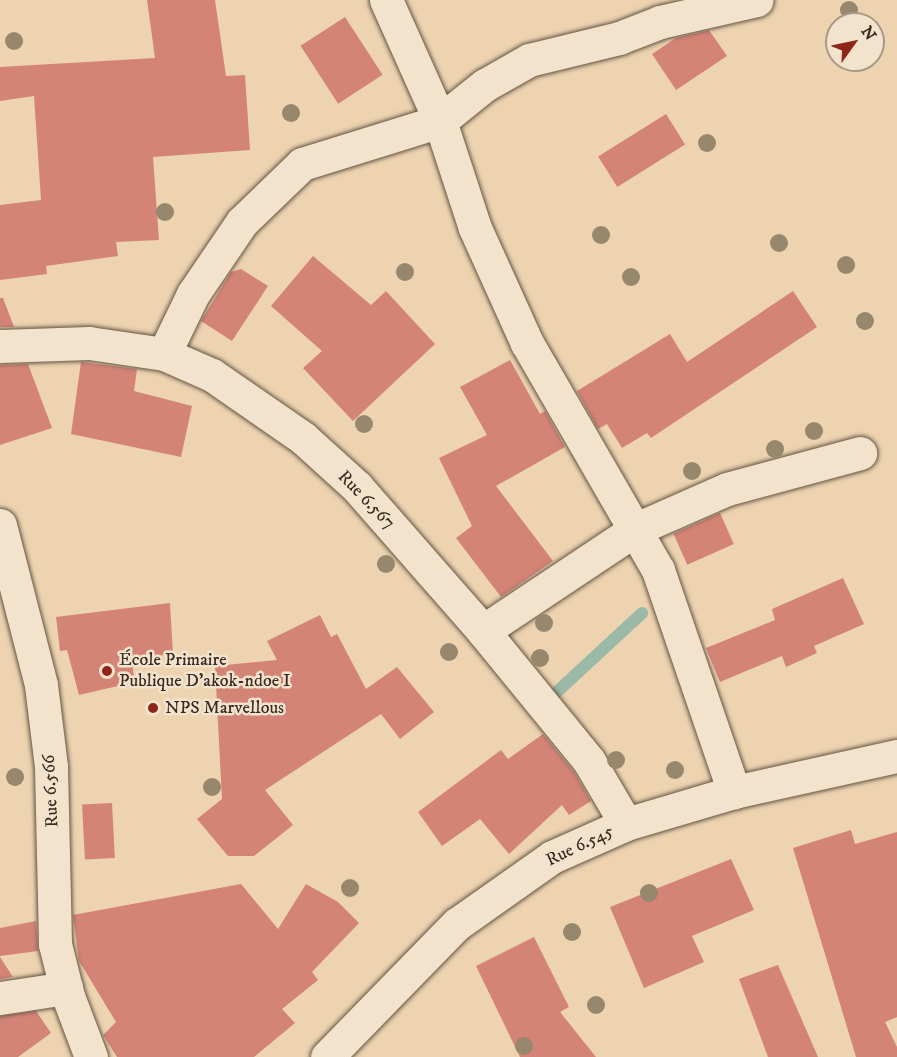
<!DOCTYPE html>
<html>
<head>
<meta charset="utf-8">
<style>
  body { margin:0 }
  #map { position:relative; width:897px; height:1057px; overflow:hidden; background:#edd3b0; font-family:"IM FELL DW Pica",serif }
  div>[style] { position:absolute }
  [style*='--x'] { left:calc(var(--x)*1px); top:calc(var(--y)*1px); width:calc(var(--w)*1px); rotate:calc(var(--a)*1deg) }
  .stream>* { height:12px; margin:-6px; padding:0 6px; transform-origin:6px; border-radius:6px; background:#9ab9a6 }
  .building>* { inset:0; background:#d48477; transform-origin:0 0 }
  .roads { filter:drop-shadow(0 0 2px #635544) drop-shadow(0 0 2px #635544) }
  .minor>* { height:33px; margin:-16.5px; padding:0 16.5px; transform-origin:16.5px; border-radius:16.5px; background:#f3e2cc }
  .trees>* { width:18px; height:18px; margin:-9px; border-radius:50%; background:#96876d }
  .dots>* { width:16px; height:16px; translate:-50% -50%; box-sizing:border-box; border:3px solid #f3e2cc; border-radius:50% }
  span { translate:-50% -50%; white-space:nowrap; text-align:center; line-height:1.15; -webkit-text-stroke:5px #f3e2cc; paint-order:stroke }
  .street-label { font-size:18px; color:#352b20 }
  .poi-label { font-size:18px; color:#352b20 }
  .left { translate:0 -50%; text-align:left }
  .north { position:absolute; left:825px; top:12px; width:60px; height:60px; box-sizing:border-box; background:#f3e2cc; border:2px solid #a79987; border-radius:50%; rotate:57deg; font-size:16px; font-weight:700; line-height:24px; text-align:center; color:#352b20 }
  .north::after { content:''; display:block; margin:auto; width:21px; height:27px; background:#8f2418; clip-path:polygon(50% 0,100% 100%,50% 72%,0 100%) }
</style>
</head>
<body>
<div id="map">
  <div class="stream">
    <i style="--x:546;--y:702;--w:131;--a:-42.8"></i>
  </div>
  <div class="building">
    <i style="clip-path:polygon(147px 0,215px 0,226px 76px,245px 75px,250px 150px,153px 157px,159px 240px,116px 242px,118px 256px,46px 266px,47px 274px,0 280px,0 205px,41px 200px,34px 96px,0 101px,0 67px,155px 58px)"></i>
    <i style="left:345px;top:17px;width:69px;height:53px;rotate:57deg"></i>
    <i style="clip-path:polygon(709px 30px,727px 56px,676px 90px,652px 54px,676px 38px)"></i>
    <i style="left:666px;top:114px;width:36px;height:80px;rotate:58deg"></i>
    <i style="clip-path:polygon(313px 256px,371px 305px,386px 291px,435px 344px,353px 421px,303px 368px,322px 351px,271px 306px)"></i>
    <i style="clip-path:polygon(241px 269px,268px 286px,232px 341px,201px 321px,231px 272px)"></i>
    <i style="clip-path:polygon(793px 291px,817px 327px,651px 438px,647px 433px,622px 448px,607px 424px,598px 429px,577px 391px,670px 334px,687px 362px)"></i>
    <i style="clip-path:polygon(0 298px,3px 298px,14px 327px,0 327px)"></i>
    <i style="clip-path:polygon(510px 360px,540px 414px,545px 411px,565px 447px,496px 486px,553px 561px,501px 597px,456px 538px,472px 526px,439px 458px,487px 435px,460px 387px)"></i>
    <i style="clip-path:polygon(81px 362px,137px 369px,134px 391px,192px 406px,181px 457px,71px 434px)"></i>
    <i style="clip-path:polygon(28px 364px,52px 428px,0 445px,0 365px)"></i>
    <i style="left:720px;top:513px;width:34px;height:51px;rotate:66deg"></i>
    <i style="clip-path:polygon(843px 578px,864px 624px,814px 646px,817px 653px,786px 667px,782px 656px,720px 682px,706px 648px,775px 620px,772px 609px)"></i>
    <i style="clip-path:polygon(170px 603px,173px 654px,131px 659px,135px 682px,79px 695px,67px 650px,60px 651px,56px 617px)"></i>
    <i style="clip-path:polygon(320px 615px,331px 637px,337px 634px,366px 689px,397px 667px,434px 712px,400px 739px,381px 714px,265px 790px,293px 825px,254px 856px,228px 856px,197px 819px,222px 799px,215px 666px,277px 660px,267px 641px)"></i>
    <i style="clip-path:polygon(543px 734px,574px 772px,591px 801px,569px 815px,562px 805px,509px 854px,480px 819px,442px 846px,418px 812px,501px 750px,508px 759px)"></i>
    <i style="left:112px;top:803px;width:55px;height:30px;rotate:87deg"></i>
    <i style="clip-path:polygon(851px 830px,855px 844px,897px 832px,897px 1017px,885px 1022px,897px 1047px,897px 1057px,856px 1057px,793px 848px)"></i>
    <i style="clip-path:polygon(731px 859px,754px 910px,692px 936px,704px 962px,644px 988px,610px 907px)"></i>
    <i style="clip-path:polygon(241px 884px,278px 929px,306px 884px,338px 902px,359px 923px,312px 972px,318px 980px,282px 1009px,295px 1023px,254px 1057px,117px 1057px,103px 1035px,116px 1022px,79px 961px,73px 915px)"></i>
    <i style="clip-path:polygon(36px 921px,38px 951px,0 956px,0 928px)"></i>
    <i style="clip-path:polygon(534px 937px,569px 1007px,560px 1012px,596px 1057px,520px 1057px,476px 966px)"></i>
    <i style="clip-path:polygon(0 957px,13px 977px,0 979px)"></i>
    <i style="clip-path:polygon(778px 965px,818px 1057px,768px 1057px,739px 979px)"></i>
    <i style="clip-path:polygon(36px 1011px,51px 1033px,18px 1057px,0 1057px,0 1016px)"></i>
  </div>
  <div class="roads">
    <div class="minor">
      <i style="--x:386;--y:0;--w:133;--a:65.9"></i>
      <i style="--x:440;--y:121;--w:113;--a:71.9"></i>
      <i style="--x:475;--y:228;--w:126;--a:65.7"></i>
      <i style="--x:527;--y:343;--w:262;--a:60"></i>
      <i style="--x:658;--y:570;--w:235;--a:71.1"></i>
      <i style="--x:0;--y:346;--w:89;--a:-1.9"></i>
      <i style="--x:89;--y:343;--w:76;--a:8.3"></i>
      <i style="--x:164;--y:354;--w:52;--a:23.6"></i>
      <i style="--x:212;--y:375;--w:111;--a:34.7"></i>
      <i style="--x:303;--y:438;--w:73;--a:42.2"></i>
      <i style="--x:357;--y:487;--w:191;--a:48.8"></i>
      <i style="--x:483;--y:631;--w:168;--a:50.8"></i>
      <i style="--x:589;--y:761;--w:73;--a:59.6"></i>
      <i style="--x:164;--y:354;--w:67;--a:-64.2"></i>
      <i style="--x:193;--y:294;--w:87;--a:-55.8"></i>
      <i style="--x:242;--y:222;--w:83;--a:-44"></i>
      <i style="--x:302;--y:164;--w:145;--a:-17.3"></i>
      <i style="--x:440;--y:121;--w:58;--a:-38.7"></i>
      <i style="--x:485;--y:85;--w:51;--a:-29.6"></i>
      <i style="--x:529;--y:60;--w:93;--a:-13.7"></i>
      <i style="--x:619;--y:38;--w:44;--a:-21.3"></i>
      <i style="--x:660;--y:22;--w:99;--a:-12.8"></i>
      <i style="--x:0;--y:525;--w:165;--a:75.6"></i>
      <i style="--x:41;--y:685;--w:83;--a:83"></i>
      <i style="--x:51;--y:767;--w:177;--a:88.7"></i>
      <i style="--x:55;--y:944;--w:54;--a:76"></i>
      <i style="--x:68;--y:996;--w:65;--a:69.3"></i>
      <i style="--x:483;--y:631;--w:184;--a:-33.7"></i>
      <i style="--x:636;--y:529;--w:99;--a:-23.7"></i>
      <i style="--x:727;--y:489;--w:138;--a:-15.1"></i>
      <i style="--x:0;--y:998;--w:67;--a:-8.6"></i>
      <i style="--x:327;--y:1057;--w:186;--a:-45.7"></i>
      <i style="--x:457;--y:924;--w:116;--a:-35.2"></i>
      <i style="--x:552;--y:857;--w:81;--a:-24"></i>
      <i style="--x:626;--y:824;--w:113;--a:-16.5"></i>
      <i style="--x:734;--y:792;--w:167;--a:-12.5"></i>
    </div>
  </div>
  <div class="trees">
    <i style="left:849px;top:10px"></i>
    <i style="left:14px;top:41px"></i>
    <i style="left:291px;top:113px"></i>
    <i style="left:707px;top:143px"></i>
    <i style="left:165px;top:212px"></i>
    <i style="left:601px;top:235px"></i>
    <i style="left:779px;top:243px"></i>
    <i style="left:846px;top:265px"></i>
    <i style="left:405px;top:272px"></i>
    <i style="left:631px;top:277px"></i>
    <i style="left:865px;top:321px"></i>
    <i style="left:364px;top:424px"></i>
    <i style="left:814px;top:431px"></i>
    <i style="left:775px;top:449px"></i>
    <i style="left:692px;top:471px"></i>
    <i style="left:386px;top:564px"></i>
    <i style="left:544px;top:623px"></i>
    <i style="left:449px;top:652px"></i>
    <i style="left:540px;top:658px"></i>
    <i style="left:616px;top:760px"></i>
    <i style="left:675px;top:770px"></i>
    <i style="left:15px;top:777px"></i>
    <i style="left:212px;top:787px"></i>
    <i style="left:350px;top:888px"></i>
    <i style="left:649px;top:893px"></i>
    <i style="left:572px;top:932px"></i>
    <i style="left:596px;top:1005px"></i>
    <i style="left:524px;top:1046px"></i>
  </div>
  <div class="dots">
    <i style="left:107px;top:671px;background:#8f2418"></i>
    <i style="left:153px;top:708px;background:#8f2418"></i>
  </div>
  <div class="street-label">
    <span style="left:366px;top:500px;rotate:46deg">Rue 6.567</span>
    <span style="left:51px;top:791px;rotate:-93deg">Rue 6.566</span>
    <span style="left:580px;top:846px;rotate:-26deg">Rue 6.545</span>
  </div>
  <div class="poi-label">
    <span class="left" style="left:119px;top:671px">École Primaire<br>Publique D'akok-ndoe I</span>
    <span class="left" style="left:165px;top:708px">NPS Marvellous</span>
  </div>
  <div class="north">N</div>
</div>
</body>
</html>
